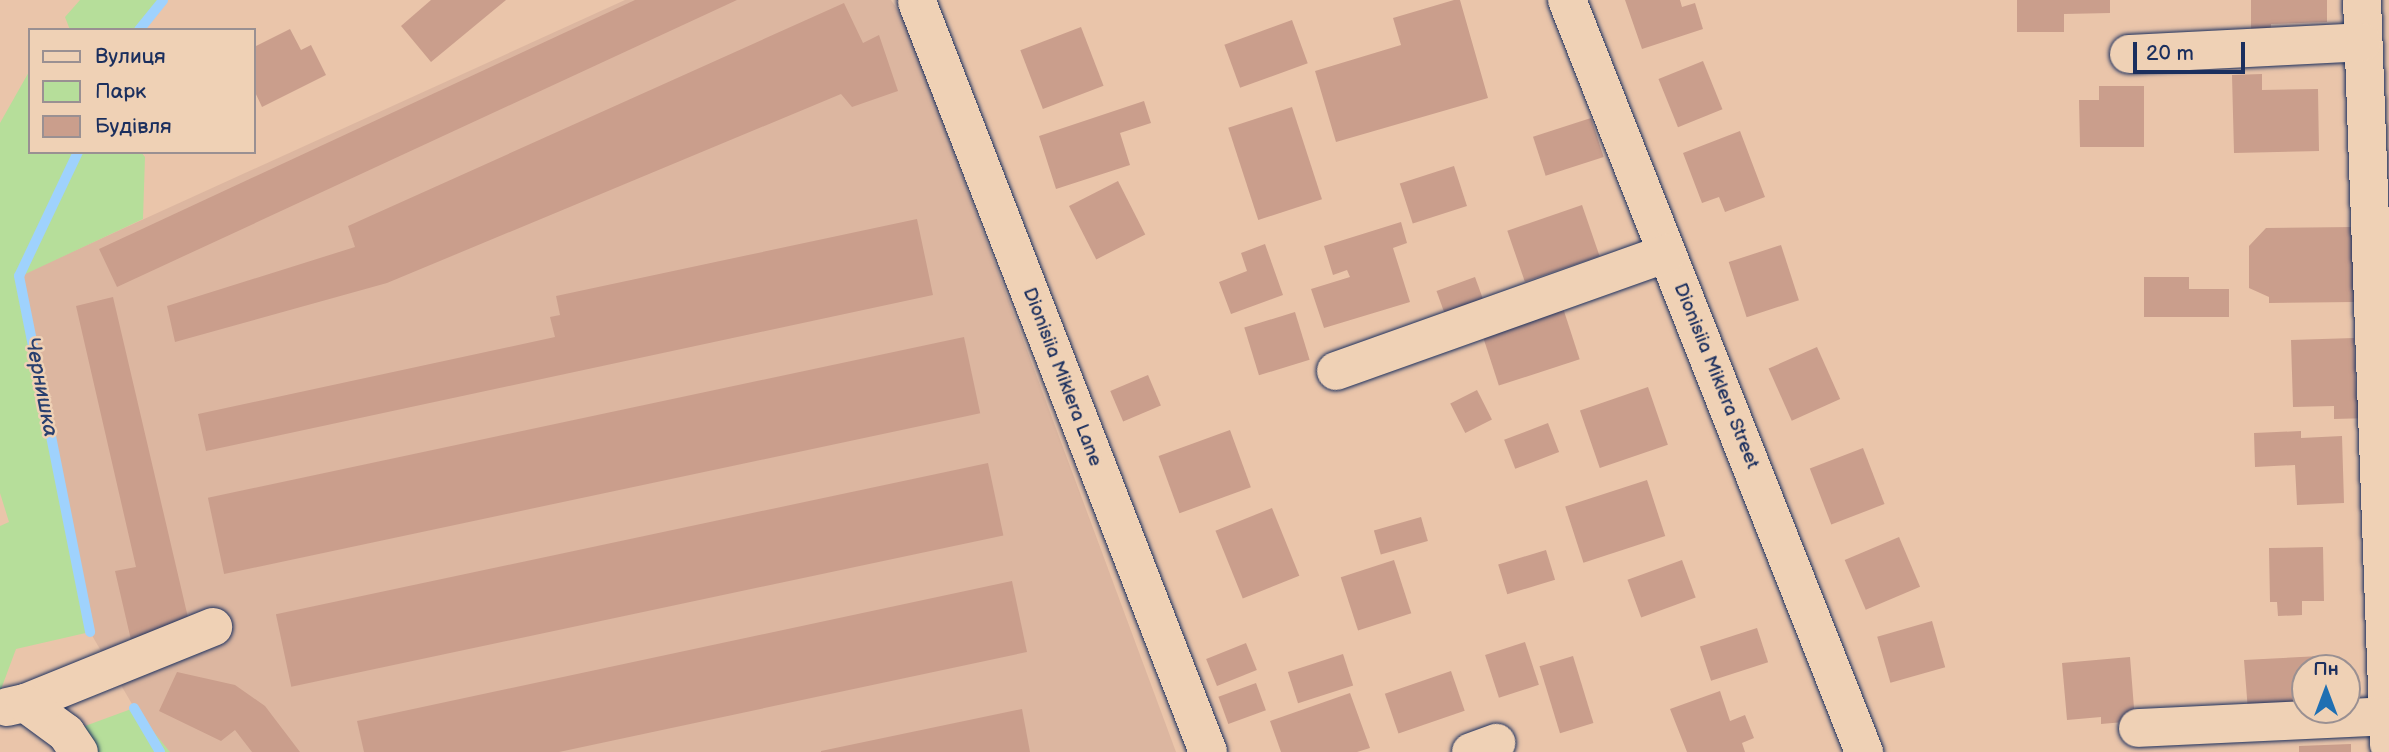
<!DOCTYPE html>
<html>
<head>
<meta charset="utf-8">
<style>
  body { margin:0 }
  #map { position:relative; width:2389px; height:752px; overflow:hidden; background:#eac5aa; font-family:"Balsamiq Sans",sans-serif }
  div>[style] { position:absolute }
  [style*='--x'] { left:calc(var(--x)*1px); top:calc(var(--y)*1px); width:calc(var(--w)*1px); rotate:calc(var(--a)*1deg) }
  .built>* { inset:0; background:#dcb6a0 }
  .green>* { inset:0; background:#b6de9a }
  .stream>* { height:10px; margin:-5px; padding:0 5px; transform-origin:5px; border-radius:5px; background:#9fd2fd }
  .building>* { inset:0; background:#ca9e8c; transform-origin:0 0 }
  .roads { filter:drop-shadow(0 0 2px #1b2f5e) drop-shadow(0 0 2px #1b2f5e) }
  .minor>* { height:38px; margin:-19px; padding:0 19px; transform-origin:19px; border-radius:19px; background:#efd1b5 }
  span { translate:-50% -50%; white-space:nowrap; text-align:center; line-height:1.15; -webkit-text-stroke:5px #efd1b5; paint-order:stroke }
  .street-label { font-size:19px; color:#1b2f5e }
  .water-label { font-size:21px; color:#283f6e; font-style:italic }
  .legend { position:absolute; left:28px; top:28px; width:228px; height:126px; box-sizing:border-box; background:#efd1b5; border:2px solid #9a9092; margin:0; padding:9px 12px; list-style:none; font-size:21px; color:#1b2f5e }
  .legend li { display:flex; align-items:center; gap:14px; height:35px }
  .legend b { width:35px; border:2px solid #9a9092 }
  .north { position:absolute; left:2291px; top:654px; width:70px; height:70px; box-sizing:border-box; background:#efd1b5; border:2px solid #9a9092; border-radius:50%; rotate:0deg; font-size:19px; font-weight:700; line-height:28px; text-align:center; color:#1b2f5e }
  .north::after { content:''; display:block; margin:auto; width:24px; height:32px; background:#1f6fb2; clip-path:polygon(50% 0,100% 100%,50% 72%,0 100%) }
  .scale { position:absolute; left:2133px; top:42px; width:112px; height:32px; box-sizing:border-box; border:4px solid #1b2f5e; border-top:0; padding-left:9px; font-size:21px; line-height:24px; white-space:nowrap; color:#1b2f5e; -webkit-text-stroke:5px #efd1b5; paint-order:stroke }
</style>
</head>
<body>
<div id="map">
  <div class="built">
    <i style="clip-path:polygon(625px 0,891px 0,905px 21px,1176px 752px,160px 752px,90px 632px,19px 276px)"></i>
  </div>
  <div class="green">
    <i style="clip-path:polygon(80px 0,163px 0,139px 30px,70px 30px,65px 17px)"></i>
    <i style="clip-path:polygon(30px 70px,30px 152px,141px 152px,145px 157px,143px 219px,19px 277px,90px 632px,16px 649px,0 692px,0 526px,9px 522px,0 493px,0 123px)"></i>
    <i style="clip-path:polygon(134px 708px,170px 752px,79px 752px,66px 733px)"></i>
  </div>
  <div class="stream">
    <i style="--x:139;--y:30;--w:38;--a:-51"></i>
    <i style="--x:78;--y:152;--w:137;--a:115.4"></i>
    <i style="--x:19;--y:276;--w:363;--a:78.7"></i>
    <i style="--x:134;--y:708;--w:51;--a:59.4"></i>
  </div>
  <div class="building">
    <i style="clip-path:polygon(431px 0,506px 0,431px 62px,401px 26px)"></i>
    <i style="clip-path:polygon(635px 0,737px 0,117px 287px,99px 249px)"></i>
    <i style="clip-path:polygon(1454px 0,1460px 0,1488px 98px,1336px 142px,1315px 71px,1401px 45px,1393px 18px)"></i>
    <i style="clip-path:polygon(1625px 0,1680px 0,1682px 7px,1695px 3px,1703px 29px,1642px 49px)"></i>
    <i style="clip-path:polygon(2017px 0,2110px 0,2110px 13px,2064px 14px,2064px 32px,2017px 32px)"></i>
    <i style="clip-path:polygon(2251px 0,2327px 0,2327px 22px,2271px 24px,2271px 32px,2251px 32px)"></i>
    <i style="clip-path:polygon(844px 3px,863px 43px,879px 35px,898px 91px,852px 107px,841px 94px,387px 283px,175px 342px,167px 306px,355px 247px,348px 226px)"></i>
    <i style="left:1292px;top:20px;width:46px;height:72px;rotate:70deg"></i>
    <i style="left:1081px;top:27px;width:63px;height:65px;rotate:69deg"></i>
    <i style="clip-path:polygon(290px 29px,301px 50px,311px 45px,326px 75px,262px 107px,254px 90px,254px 47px)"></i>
    <i style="left:1703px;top:61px;width:52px;height:48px;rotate:68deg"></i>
    <i style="clip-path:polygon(2262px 74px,2262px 90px,2318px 89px,2319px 151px,2234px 153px,2232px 75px)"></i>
    <i style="clip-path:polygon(2099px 86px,2144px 86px,2144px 147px,2080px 147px,2079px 100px,2099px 100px)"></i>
    <i style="clip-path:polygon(1144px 101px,1151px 123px,1120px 133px,1130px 165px,1056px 189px,1039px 136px)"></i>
    <i style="left:1292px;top:107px;width:97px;height:67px;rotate:72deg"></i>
    <i style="left:1591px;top:118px;width:41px;height:61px;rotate:72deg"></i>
    <i style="clip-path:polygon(1740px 131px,1765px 197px,1725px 212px,1719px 197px,1702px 203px,1683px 153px)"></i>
    <i style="left:1454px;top:166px;width:42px;height:57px;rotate:72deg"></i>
    <i style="left:1118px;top:181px;width:60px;height:55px;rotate:63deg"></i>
    <i style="left:1582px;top:205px;width:54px;height:79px;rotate:71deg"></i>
    <i style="clip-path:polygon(917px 219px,933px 295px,206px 451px,198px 414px,555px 337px,550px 317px,560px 315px,556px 296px)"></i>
    <i style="clip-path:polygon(1401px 222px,1407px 243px,1393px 248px,1410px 302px,1324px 328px,1311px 289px,1350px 277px,1347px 270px,1333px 275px,1324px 246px)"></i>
    <i style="clip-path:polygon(2353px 227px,2354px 302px,2269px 303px,2269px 297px,2249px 288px,2249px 246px,2266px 228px)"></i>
    <i style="clip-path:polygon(1265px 244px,1283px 295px,1231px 314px,1219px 282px,1247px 271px,1241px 253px)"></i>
    <i style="left:1781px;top:245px;width:58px;height:55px;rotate:72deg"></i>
    <i style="left:1475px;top:277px;width:30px;height:41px;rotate:70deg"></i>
    <i style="clip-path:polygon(2144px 277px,2189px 277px,2189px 289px,2229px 289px,2229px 317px,2144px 317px)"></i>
    <i style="clip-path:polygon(113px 297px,190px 626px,131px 640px,115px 571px,136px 567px,76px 306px)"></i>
    <i style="left:1563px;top:308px;width:54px;height:85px;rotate:72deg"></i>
    <i style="left:1295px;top:312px;width:50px;height:53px;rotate:73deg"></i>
    <i style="left:964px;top:337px;width:78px;height:773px;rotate:78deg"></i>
    <i style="clip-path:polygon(2354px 338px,2356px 397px,2370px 397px,2371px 418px,2334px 419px,2334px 406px,2293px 407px,2291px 340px)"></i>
    <i style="left:1817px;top:347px;width:57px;height:53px;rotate:66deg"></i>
    <i style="left:1148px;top:375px;width:33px;height:41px;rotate:67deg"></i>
    <i style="left:1648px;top:387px;width:61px;height:72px;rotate:71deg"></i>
    <i style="left:1477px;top:390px;width:33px;height:30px;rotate:63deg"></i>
    <i style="left:1548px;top:423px;width:31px;height:47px;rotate:69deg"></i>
    <i style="left:1230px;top:430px;width:61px;height:76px;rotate:70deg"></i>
    <i style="clip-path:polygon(2301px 431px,2301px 438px,2342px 436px,2344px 503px,2297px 505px,2295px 465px,2255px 467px,2254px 433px)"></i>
    <i style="left:1863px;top:448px;width:60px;height:57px;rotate:69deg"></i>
    <i style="left:988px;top:463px;width:74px;height:728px;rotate:78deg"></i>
    <i style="left:1647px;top:480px;width:59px;height:86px;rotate:72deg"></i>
    <i style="left:1272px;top:508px;width:73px;height:61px;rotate:68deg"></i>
    <i style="left:1421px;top:517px;width:25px;height:49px;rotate:74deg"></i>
    <i style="left:1899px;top:537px;width:54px;height:59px;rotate:67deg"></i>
    <i style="clip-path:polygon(2323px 547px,2324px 601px,2302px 601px,2302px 615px,2278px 616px,2277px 602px,2270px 602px,2269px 548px)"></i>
    <i style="left:1546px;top:550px;width:31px;height:50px;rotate:73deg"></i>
    <i style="left:1394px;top:560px;width:56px;height:56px;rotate:72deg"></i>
    <i style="left:1682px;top:560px;width:40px;height:58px;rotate:70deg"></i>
    <i style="clip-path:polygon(1012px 581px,1027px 652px,559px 752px,364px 752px,357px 721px)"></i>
    <i style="left:1932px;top:621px;width:48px;height:57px;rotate:74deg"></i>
    <i style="left:1757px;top:628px;width:36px;height:60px;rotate:72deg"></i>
    <i style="left:1525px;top:642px;width:45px;height:42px;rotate:72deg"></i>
    <i style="left:1246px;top:643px;width:29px;height:43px;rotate:68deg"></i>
    <i style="left:1343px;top:654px;width:33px;height:58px;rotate:72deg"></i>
    <i style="left:1573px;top:656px;width:70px;height:35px;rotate:73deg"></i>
    <i style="clip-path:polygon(2320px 656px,2320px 668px,2305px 668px,2305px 707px,2248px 711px,2244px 660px)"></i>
    <i style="clip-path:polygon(2130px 657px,2135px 721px,2101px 724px,2101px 717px,2067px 720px,2062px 663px)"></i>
    <i style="left:1451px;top:671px;width:42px;height:70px;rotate:71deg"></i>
    <i style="clip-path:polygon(177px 672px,235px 685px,265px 706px,300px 752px,252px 752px,235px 730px,221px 741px,159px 711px)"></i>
    <i style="left:1256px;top:683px;width:29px;height:40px;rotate:70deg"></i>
    <i style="clip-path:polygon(1720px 691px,1730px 721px,1745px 715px,1754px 738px,1742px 743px,1745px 752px,1687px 752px,1670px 709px)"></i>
    <i style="clip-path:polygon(1350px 693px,1370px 748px,1357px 752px,1281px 752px,1270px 721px)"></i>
    <i style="clip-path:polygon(1022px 709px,1030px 752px,821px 752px,821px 751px)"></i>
    <i style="clip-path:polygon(2351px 744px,2351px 752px,2299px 752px,2299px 746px)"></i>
  </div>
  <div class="roads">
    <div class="minor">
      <i style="--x:1567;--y:0;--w:809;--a:68.45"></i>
      <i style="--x:2362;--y:0;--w:745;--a:87.92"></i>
      <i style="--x:917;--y:2;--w:804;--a:68.79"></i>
      <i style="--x:2129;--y:54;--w:233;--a:-2.9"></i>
      <i style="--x:1336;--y:371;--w:351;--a:-19.6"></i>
      <i style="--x:25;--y:703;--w:203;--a:-22"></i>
      <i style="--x:7;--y:707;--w:18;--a:-13"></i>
      <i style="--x:25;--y:703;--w:51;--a:36.2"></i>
      <i style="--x:66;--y:733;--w:23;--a:56"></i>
      <i style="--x:2138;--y:728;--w:250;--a:-2.7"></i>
      <i style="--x:1471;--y:752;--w:27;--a:-20"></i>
    </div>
  </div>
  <div class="street-label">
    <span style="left:1716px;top:376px;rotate:68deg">Dionisiia Miklera Street</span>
    <span style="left:1062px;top:377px;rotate:69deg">Dionisiia Miklera Lane</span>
  </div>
  <div class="water-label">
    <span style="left:41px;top:387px;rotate:79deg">Чернишка</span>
  </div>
  <ul class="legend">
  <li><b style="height:9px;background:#efd1b5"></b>Вулиця</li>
  <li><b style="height:19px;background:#b6de9a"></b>Парк</li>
  <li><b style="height:19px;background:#ca9e8c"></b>Будівля</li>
  </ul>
  <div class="north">Пн</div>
  <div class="scale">20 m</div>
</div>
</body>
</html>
